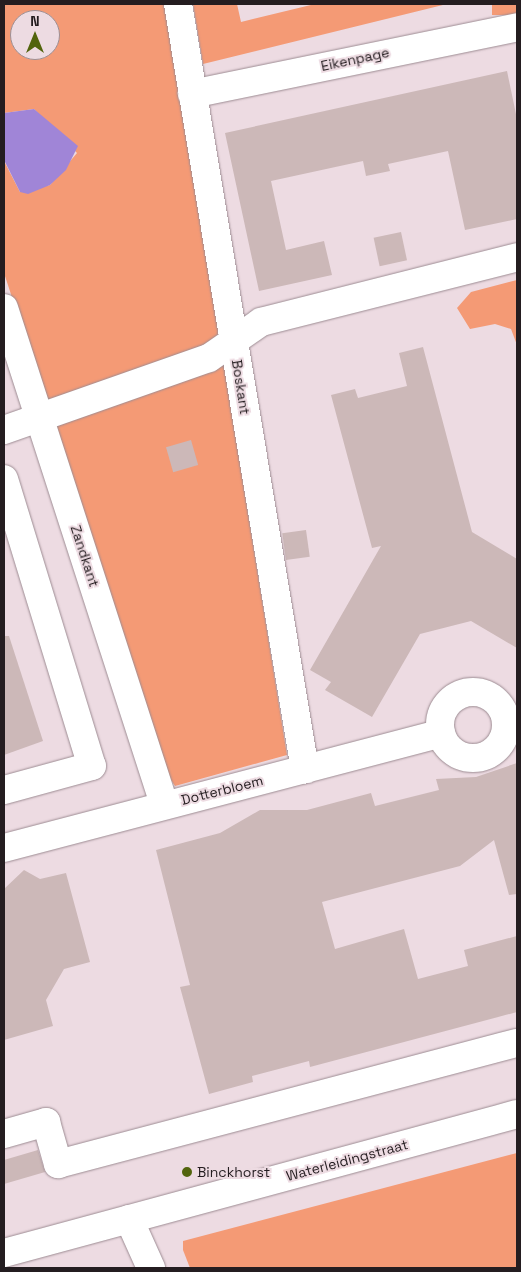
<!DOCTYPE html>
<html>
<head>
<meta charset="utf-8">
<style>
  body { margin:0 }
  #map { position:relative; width:521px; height:1272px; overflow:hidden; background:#eddbe2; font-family:"Space Grotesk",sans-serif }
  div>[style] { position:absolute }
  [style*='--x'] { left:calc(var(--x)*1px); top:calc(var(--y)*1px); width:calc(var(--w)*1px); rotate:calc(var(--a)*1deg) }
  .green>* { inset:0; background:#f49a75; transform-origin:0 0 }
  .water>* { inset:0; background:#a085d7 }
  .building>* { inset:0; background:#ccb8b8; transform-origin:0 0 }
  .roads { filter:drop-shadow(0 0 1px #9d8c93) drop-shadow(0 0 1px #9d8c93) }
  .street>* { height:28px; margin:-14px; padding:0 14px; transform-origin:14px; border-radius:14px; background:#fff }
  .street>.ring { margin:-14px; padding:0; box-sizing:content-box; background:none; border:28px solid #fff; border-radius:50% }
  .dots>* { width:14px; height:14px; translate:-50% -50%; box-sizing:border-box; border:2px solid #eddbe2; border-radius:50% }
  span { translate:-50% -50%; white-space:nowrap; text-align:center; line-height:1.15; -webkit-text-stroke:4px #eddbe2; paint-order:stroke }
  .street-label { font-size:14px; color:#241d20 }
  .poi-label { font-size:14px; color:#241d20 }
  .left { translate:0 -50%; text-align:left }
  .frame { position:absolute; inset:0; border:5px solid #241d20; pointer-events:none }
  .north { position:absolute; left:10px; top:10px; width:50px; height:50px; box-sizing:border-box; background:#eddbe2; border:1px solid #9d8f94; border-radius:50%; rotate:0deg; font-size:14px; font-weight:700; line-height:20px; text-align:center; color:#241d20 }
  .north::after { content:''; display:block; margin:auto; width:18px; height:22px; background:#52640d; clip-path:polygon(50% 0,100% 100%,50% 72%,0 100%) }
</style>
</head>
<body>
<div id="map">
  <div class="green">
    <i style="clip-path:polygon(evenodd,4px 4px,166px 4px,287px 755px,175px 786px,169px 777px,4px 273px,4px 161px,20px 192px,50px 185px,77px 153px,34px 109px,4px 113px,4px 4px,20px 20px,50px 20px,50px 50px,20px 50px,20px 20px)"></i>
    <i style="clip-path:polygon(193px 4px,237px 4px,241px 22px,315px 4px,447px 4px,203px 64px)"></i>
    <i style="left:492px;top:4px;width:25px;height:11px"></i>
    <i style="clip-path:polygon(517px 280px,517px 345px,511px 329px,495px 324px,470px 329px,457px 308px,471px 292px)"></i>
    <i style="clip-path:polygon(517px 1153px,517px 1268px,190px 1268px,183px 1250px,183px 1241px)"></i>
  </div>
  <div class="water">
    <i style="clip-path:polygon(34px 109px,78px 146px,66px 170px,50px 185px,28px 194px,20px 192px,4px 160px,4px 113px)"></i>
  </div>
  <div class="building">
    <i style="clip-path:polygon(507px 71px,517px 119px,517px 219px,465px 230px,448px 151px,388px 164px,390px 171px,366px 176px,363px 161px,271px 181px,286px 250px,324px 241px,332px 275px,259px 291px,225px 133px)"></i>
    <i style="left:401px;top:232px;width:29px;height:28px;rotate:78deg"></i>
    <i style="clip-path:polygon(423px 347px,472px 532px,517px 559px,517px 648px,471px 621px,420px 634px,372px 717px,325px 690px,331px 682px,310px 670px,381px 546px,372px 548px,331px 395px,355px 389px,358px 398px,407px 386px,399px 353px)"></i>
    <i style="left:191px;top:440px;width:26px;height:26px;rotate:74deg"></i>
    <i style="left:306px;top:530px;width:27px;height:24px;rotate:82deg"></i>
    <i style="clip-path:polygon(4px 636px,9px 636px,43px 741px,4px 755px)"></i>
    <i style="clip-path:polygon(517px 763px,517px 894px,509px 895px,494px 840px,460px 866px,322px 902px,335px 949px,404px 929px,418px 979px,468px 966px,464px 950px,517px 936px,517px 1012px,310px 1067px,309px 1061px,252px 1076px,253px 1082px,209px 1094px,180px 987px,190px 985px,156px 850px,220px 833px,260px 810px,307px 810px,371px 793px,375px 806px,439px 790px,436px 779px,476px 777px)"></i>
    <i style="clip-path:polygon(24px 870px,40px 879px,66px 873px,90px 962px,64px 969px,46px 1000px,53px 1026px,4px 1040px,4px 889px)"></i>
    <i style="clip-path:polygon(38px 1150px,45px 1172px,4px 1184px,4px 1160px)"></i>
  </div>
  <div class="roads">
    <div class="street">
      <i style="--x:178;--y:4;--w:776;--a:80.59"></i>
      <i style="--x:192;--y:94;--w:332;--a:-11.6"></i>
      <i style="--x:4;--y:308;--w:521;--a:72.12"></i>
      <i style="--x:4;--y:430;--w:217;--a:-19.4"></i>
      <i style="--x:209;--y:358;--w:63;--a:-34.7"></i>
      <i style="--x:261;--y:322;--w:264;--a:-14.2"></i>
      <i style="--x:4;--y:479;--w:300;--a:73"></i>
      <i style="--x:92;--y:766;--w:91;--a:164.7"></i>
      <i class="ring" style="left:440px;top:692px;width:38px;height:38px"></i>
      <i style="--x:4;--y:848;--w:452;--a:-14.7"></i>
      <i style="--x:4;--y:1134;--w:44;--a:-15.9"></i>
      <i style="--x:46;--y:1122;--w:44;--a:74.1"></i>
      <i style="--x:58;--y:1164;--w:475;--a:-14.8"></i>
      <i style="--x:129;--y:1219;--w:54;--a:65.8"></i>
      <i style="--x:4;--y:1253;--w:531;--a:-15.16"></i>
    </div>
  </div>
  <div class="dots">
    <i style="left:187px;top:1172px;background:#52640d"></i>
  </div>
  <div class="street-label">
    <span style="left:355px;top:59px;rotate:-12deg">Eikenpage</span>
    <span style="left:241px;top:387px;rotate:81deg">Boskant</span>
    <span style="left:85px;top:556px;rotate:72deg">Zandkant</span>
    <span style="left:222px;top:790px;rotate:-14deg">Dotterbloem</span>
    <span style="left:347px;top:1160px;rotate:-15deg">Waterleidingstraat</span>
  </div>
  <div class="poi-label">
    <span class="left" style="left:197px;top:1172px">Binckhorst</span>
  </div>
  <div class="frame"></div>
  <div class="north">N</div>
</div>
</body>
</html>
